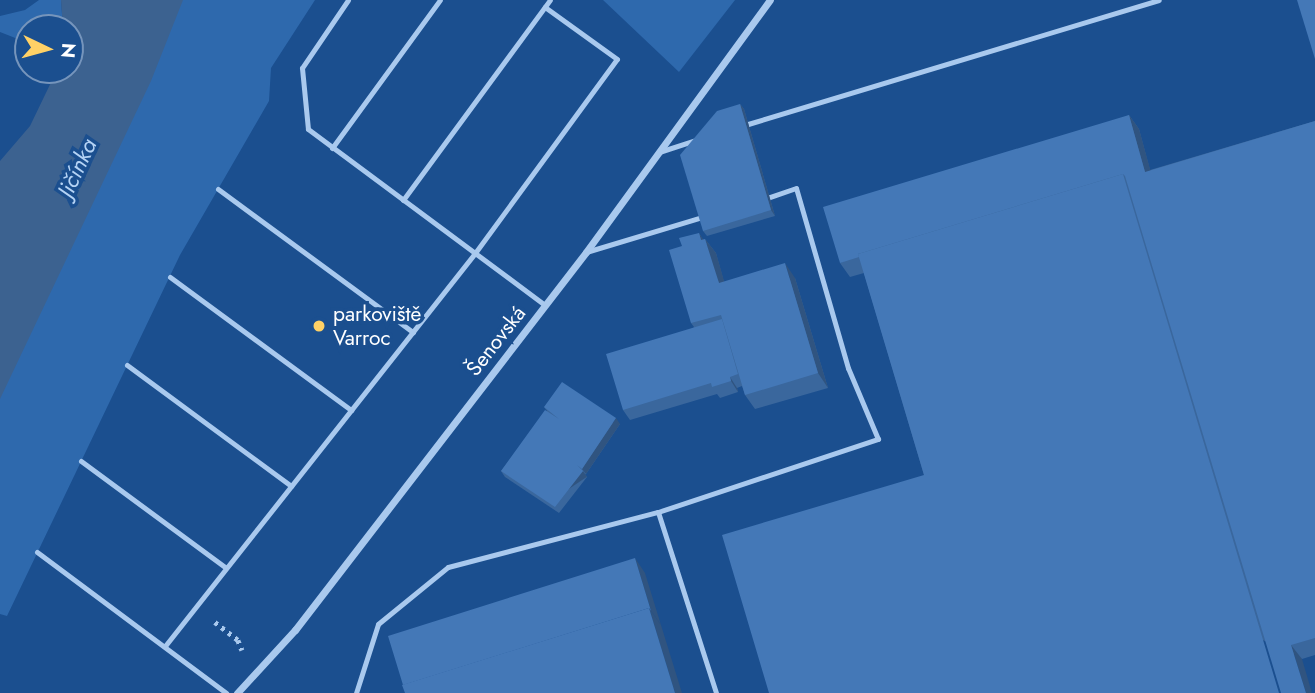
<!DOCTYPE html>
<html>
<head>
<meta charset="utf-8">
<style>
  body { margin:0 }
  #map { position:relative; width:1315px; height:693px; overflow:hidden; background:#1b4f8f; font-family:Jost,sans-serif }
  div>[style] { position:absolute }
  [style*='--x'] { left:calc(var(--x)*1px); top:calc(var(--y)*1px); width:calc(var(--w)*1px); rotate:calc(var(--a)*1deg) }
  .green>* { inset:0; background:#2e69ad }
  .water>* { inset:0; background:#3c6290 }
  .path>* { height:4.5px; margin-top:-2.25px; transform-origin:0; background:repeating-linear-gradient(90deg,#a9c9ee 0 3.5px,transparent 0 8.5px) }
  .lane>* { height:5px; margin:-2.5px; padding:0 2.5px; transform-origin:2.5px; border-radius:2.5px; background:#a9c9ee }
  .street>* { height:7px; margin:-3.5px; padding:0 3.5px; transform-origin:3.5px; border-radius:3.5px; background:#a9c9ee }
  .wall>* { inset:0; background:#3a679d }
  .shaded-wall>* { inset:0; background:#305480; transform-origin:0 0 }
  .building>* { inset:0; background:#4478b7 }
  .dots>* { width:19px; height:19px; translate:-50% -50%; box-sizing:border-box; border:4px solid #1b4f8f; border-radius:50% }
  span { translate:-50% -50%; white-space:nowrap; text-align:center; line-height:1.15; -webkit-text-stroke:7px #1b4f8f; paint-order:stroke }
  .poi-label { font-size:21px; color:#fff }
  .left { translate:0 -50%; text-align:left }
  .street-label { font-size:21px; color:#fff }
  .water-label { font-size:23px; color:#b5d3f5; font-style:italic }
  .north { position:absolute; left:14px; top:14px; width:70px; height:70px; box-sizing:border-box; background:#1b4f8f; border:2px solid #7695bc; border-radius:50%; rotate:95deg; font-size:19px; font-weight:700; line-height:28px; text-align:center; color:#fff }
  .north::after { content:''; display:block; margin:auto; width:24px; height:32px; background:#ffd166; clip-path:polygon(50% 0,100% 100%,50% 72%,0 100%) }
</style>
</head>
<body>
<div id="map">
  <div class="green">
    <i style="clip-path:polygon(39px 0,61px 0,63px 28px,28px 28px,28px 43px,0 32px,0 16px,25px 10px)"></i>
    <i style="clip-path:polygon(182px 0,315px 0,271px 68px,269px 101px,180px 255px,7px 616px,0 614px,0 393px)"></i>
    <i style="clip-path:polygon(603px 0,735px 0,679px 72px)"></i>
  </div>
  <div class="water">
    <i style="clip-path:polygon(61px 0,183px 0,151px 81px,0 399px,0 161px,30px 126px,57px 70px,70px 70px,70px 28px,63px 28px)"></i>
  </div>
  <div class="path">
    <i style="--x:215;--y:622;--w:29;--a:38"></i>
    <i style="--x:238;--y:640;--w:11;--a:68"></i>
  </div>
  <div class="lane">
    <i style="--x:348;--y:0;--w:82;--a:124.1"></i>
    <i style="--x:302;--y:68;--w:61;--a:84.4"></i>
    <i style="--x:308;--y:129;--w:295;--a:36.6"></i>
    <i style="--x:748;--y:124;--w:429;--a:-16.8"></i>
    <i style="--x:332;--y:148;--w:183;--a:-53.9"></i>
    <i style="--x:659;--y:152;--w:40;--a:-18"></i>
    <i style="--x:218;--y:189;--w:242;--a:36.3"></i>
    <i style="--x:403;--y:200;--w:248;--a:-53.7"></i>
    <i style="--x:586;--y:252;--w:121;--a:-16.8"></i>
    <i style="--x:170;--y:277;--w:225;--a:36.3"></i>
    <i style="--x:127;--y:365;--w:204;--a:36.4"></i>
    <i style="--x:81;--y:461;--w:180;--a:36.4"></i>
    <i style="--x:658;--y:512;--w:190;--a:72.2"></i>
    <i style="--x:37;--y:552;--w:236;--a:36.7"></i>
    <i style="--x:165;--y:646;--w:501;--a:-51.73"></i>
    <i style="--x:475;--y:253;--w:240;--a:-53.8"></i>
    <i style="--x:617;--y:59;--w:89;--a:-144.2"></i>
    <i style="--x:356;--y:693;--w:72;--a:-72.3"></i>
    <i style="--x:378;--y:624;--w:90;--a:-39.2"></i>
    <i style="--x:448;--y:567;--w:217;--a:-14.7"></i>
    <i style="--x:658;--y:512;--w:232;--a:-18.4"></i>
    <i style="--x:878;--y:439;--w:77;--a:-112.9"></i>
    <i style="--x:848;--y:368;--w:187;--a:-106.1"></i>
    <i style="--x:796;--y:188;--w:28;--a:161"></i>
  </div>
  <div class="street">
    <i style="--x:237;--y:693;--w:86;--a:-47.4"></i>
    <i style="--x:295;--y:630;--w:477;--a:-52.4"></i>
    <i style="--x:586;--y:252;--w:312;--a:-53.9"></i>
  </div>
  <div class="wall">
    <i style="clip-path:polygon(740px 104px,744px 109px,775px 216px,707px 236px,703px 231px)"></i>
    <i style="clip-path:polygon(1129px 115px,1139px 129px,1150px 170px,1315px 121px,1315px 655px,1302px 659px,924px 475px,864px 273px,850px 277px,840px 263px)"></i>
    <i style="clip-path:polygon(699px 233px,703px 240px,705px 239px,716px 253px,724px 282px,795px 278px,828px 388px,755px 409px,745px 395px,742px 386px,737px 388px,738px 392px,720px 398px,717px 394px,630px 420px,623px 410px,694px 327px,691px 323px,682px 246px)"></i>
    <i style="clip-path:polygon(544px 407px,620px 424px,586px 474px,585px 474px,587px 477px,559px 513px,505px 477px,501px 471px,547px 411px)"></i>
  </div>
  <div class="shaded-wall">
    <i style="clip-path:polygon(740px 104px,744px 109px,775px 216px,771px 210px)"></i>
    <i style="clip-path:polygon(1129px 115px,1139px 129px,1155px 187px,1145px 172px)"></i>
    <i style="clip-path:polygon(699px 233px,707px 245px,705px 239px,716px 253px,729px 298px,719px 283px,701px 240px)"></i>
    <i style="clip-path:polygon(785px 263px,795px 278px,828px 388px,818px 373px)"></i>
    <i style="clip-path:polygon(730px 377px,737px 388px,738px 392px,731px 381px)"></i>
    <i style="clip-path:polygon(616px 418px,620px 424px,586px 474px,582px 469px)"></i>
    <i style="left:583px;top:471px;width:7px;height:46px;rotate:56deg"></i>
    <i style="clip-path:polygon(635px 558px,645px 573px,661px 625px,651px 611px)"></i>
    <i style="clip-path:polygon(649px 608px,661px 625px,682px 693px,675px 693px)"></i>
    <i style="clip-path:polygon(1291px 645px,1302px 659px,1312px 693px,1306px 693px)"></i>
  </div>
  <div class="building">
    <i style="clip-path:polygon(1297px 0,1315px 0,1315px 59px)"></i>
    <i style="clip-path:polygon(740px 104px,771px 210px,703px 231px,680px 155px,717px 111px)"></i>
    <i style="clip-path:polygon(1129px 115px,1145px 172px,1315px 121px,1315px 638px,1291px 645px,1306px 693px,1281px 693px,1125px 176px,1123px 174px,858px 254px,859px 257px,840px 263px,823px 207px)"></i>
    <i style="clip-path:polygon(1123px 174px,1279px 693px,769px 693px,722px 535px,924px 475px,858px 254px)"></i>
    <i style="clip-path:polygon(699px 233px,701px 240px,705px 239px,719px 283px,785px 263px,818px 373px,745px 395px,721px 315px,691px 323px,669px 250px,682px 246px,679px 238px)"></i>
    <i style="clip-path:polygon(722px 319px,738px 374px,730px 377px,731px 381px,712px 387px,711px 383px,623px 410px,606px 354px)"></i>
    <i style="clip-path:polygon(562px 382px,616px 418px,582px 469px,577px 465px,583px 471px,555px 507px,501px 471px,545px 410px,559px 419px,544px 407px)"></i>
    <i style="clip-path:polygon(635px 558px,651px 611px,649px 608px,403px 685px,388px 636px)"></i>
    <i style="clip-path:polygon(649px 608px,675px 693px,405px 693px,402px 685px)"></i>
  </div>
  <div class="dots">
    <i style="left:319px;top:326px;background:#ffd166"></i>
  </div>
  <div class="poi-label">
    <span class="left" style="left:333px;top:326px">parkoviště<br>Varroc</span>
  </div>
  <div class="street-label">
    <span style="left:496px;top:341px;rotate:-52deg">Šenovská</span>
  </div>
  <div class="water-label">
    <span style="left:77px;top:168px;rotate:-65deg">Jičínka</span>
  </div>
  <div class="north">N</div>
</div>
</body>
</html>
